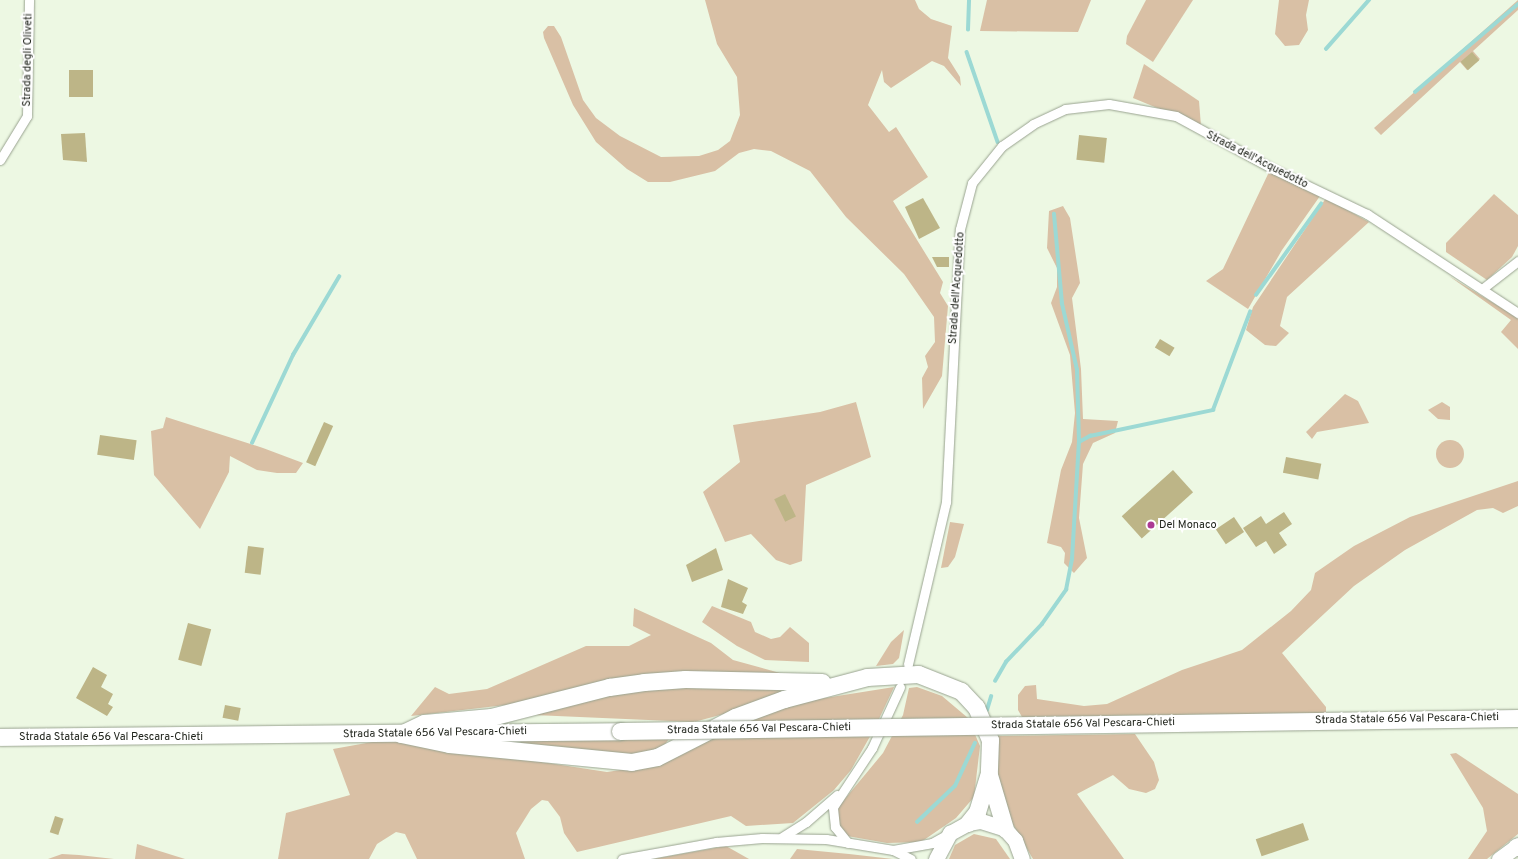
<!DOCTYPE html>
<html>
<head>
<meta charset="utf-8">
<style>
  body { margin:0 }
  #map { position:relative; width:1518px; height:859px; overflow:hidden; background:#edf8e3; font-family:Overpass,sans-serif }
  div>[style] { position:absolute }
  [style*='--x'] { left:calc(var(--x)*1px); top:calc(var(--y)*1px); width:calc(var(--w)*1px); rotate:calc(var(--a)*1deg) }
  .green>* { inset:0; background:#d9c0a5 }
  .round { border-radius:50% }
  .stream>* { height:3.5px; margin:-1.75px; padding:0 1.75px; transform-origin:1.75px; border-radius:1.75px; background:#9cd9d4 }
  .building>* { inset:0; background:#bdb587; transform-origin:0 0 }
  .roads { filter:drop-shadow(0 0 1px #99a390) drop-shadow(0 0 1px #99a390) }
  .street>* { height:9px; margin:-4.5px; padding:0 4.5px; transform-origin:4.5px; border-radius:4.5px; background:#fff }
  .primary>* { height:15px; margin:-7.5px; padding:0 7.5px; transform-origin:7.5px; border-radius:7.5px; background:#fff }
  .highway>* { height:17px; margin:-8.5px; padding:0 8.5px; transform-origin:8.5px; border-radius:8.5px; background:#fff }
  .bridges { filter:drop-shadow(0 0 1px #99a390) drop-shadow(0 0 1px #99a390) }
  .highway-bridge>* { height:17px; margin:-8.5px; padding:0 8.5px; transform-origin:8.5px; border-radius:8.5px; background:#fff }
  .dots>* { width:11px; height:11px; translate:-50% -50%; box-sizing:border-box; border:2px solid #fff; border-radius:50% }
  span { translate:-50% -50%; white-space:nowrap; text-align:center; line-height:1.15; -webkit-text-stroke:4px #fff; paint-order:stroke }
  .street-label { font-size:11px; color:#20241c }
  .poi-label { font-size:11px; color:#20241c }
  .left { translate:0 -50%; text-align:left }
</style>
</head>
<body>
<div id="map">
  <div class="green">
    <i style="clip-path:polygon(705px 0,915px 0,919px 9px,931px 19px,952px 26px,948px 58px,960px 77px,961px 86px,944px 66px,932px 61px,891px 88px,884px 82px,882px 70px,868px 105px,889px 132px,896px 127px,928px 177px,893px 201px,943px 282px,940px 293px,948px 306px,942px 376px,923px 409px,922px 378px,928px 367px,925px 356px,935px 342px,934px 317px,904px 274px,846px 217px,810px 171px,771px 151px,754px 149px,739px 153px,715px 171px,670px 182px,648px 182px,627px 169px,596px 142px,573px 105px,544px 38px,543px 32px,548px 26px,554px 26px,561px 37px,583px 100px,596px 118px,620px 136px,661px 157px,699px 156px,718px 150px,730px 141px,740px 115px,737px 77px,717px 44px)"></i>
    <i style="clip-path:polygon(987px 0,1091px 0,1078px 32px,980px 31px)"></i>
    <i style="clip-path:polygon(1146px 0,1193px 0,1153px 62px,1126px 44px,1127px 36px)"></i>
    <i style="clip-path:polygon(1279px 0,1309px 0,1306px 15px,1308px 30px,1299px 45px,1285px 46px,1275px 34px)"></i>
    <i style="clip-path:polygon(1518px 0,1518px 10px,1473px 51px,1480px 59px,1467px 70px,1460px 62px,1381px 135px,1374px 128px)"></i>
    <i style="clip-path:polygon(1144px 64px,1199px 101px,1201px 126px,1133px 98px)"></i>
    <i style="clip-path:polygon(1269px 172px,1320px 196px,1282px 250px,1248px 309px,1206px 281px,1223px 269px)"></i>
    <i style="clip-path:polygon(1494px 194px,1518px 215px,1518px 246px,1512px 257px,1487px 280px,1446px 252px,1446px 243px)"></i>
    <i style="clip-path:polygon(1326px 198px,1369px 222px,1287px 297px,1280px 326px,1289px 333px,1276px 346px,1265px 345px,1246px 330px,1253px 307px)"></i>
    <i style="clip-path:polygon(1063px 206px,1070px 218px,1080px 283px,1072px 298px,1081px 369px,1083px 419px,1118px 421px,1115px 433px,1093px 443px,1083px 464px,1079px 518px,1087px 558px,1074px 573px,1064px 563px,1065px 553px,1061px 547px,1047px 543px,1061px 470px,1072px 442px,1075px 413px,1070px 355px,1051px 303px,1057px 287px,1057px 268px,1047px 248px,1049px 211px)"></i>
    <i style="clip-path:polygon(1449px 276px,1518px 318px,1518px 349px,1501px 332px,1511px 320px)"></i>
    <i style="clip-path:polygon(1345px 394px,1358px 401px,1369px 423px,1317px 432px,1312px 439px,1306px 432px)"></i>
    <i style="clip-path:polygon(856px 402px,871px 457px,806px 485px,802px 561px,790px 565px,776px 560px,751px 534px,725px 542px,703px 492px,740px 462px,733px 425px,820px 412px)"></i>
    <i style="clip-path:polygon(1442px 402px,1450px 407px,1450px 420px,1438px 419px,1428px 410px)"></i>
    <i style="clip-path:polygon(166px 417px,263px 448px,303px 463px,296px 473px,277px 473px,257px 470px,230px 456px,229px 472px,200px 529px,154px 475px,151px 431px,163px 428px)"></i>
    <i class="round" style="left:1436px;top:440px;width:28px;height:28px"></i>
    <i style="clip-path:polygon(1518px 481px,1518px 506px,1503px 513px,1493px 508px,1477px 510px,1405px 550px,1354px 586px,1282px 653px,1326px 707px,1326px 713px,1022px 717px,1018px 710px,1018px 695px,1025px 686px,1036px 685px,1037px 699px,1084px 706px,1107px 704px,1182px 670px,1242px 650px,1291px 611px,1311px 590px,1315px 573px,1354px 546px,1410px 517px)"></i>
    <i style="clip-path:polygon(950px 522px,964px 524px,955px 557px,948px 567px,941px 568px)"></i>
    <i style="clip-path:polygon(712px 606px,751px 622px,755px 632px,771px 639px,780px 637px,790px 627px,809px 643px,809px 662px,765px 660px,737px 646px,702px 622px)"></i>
    <i style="clip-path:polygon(634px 608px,711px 643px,733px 660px,780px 673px,411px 716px,435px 687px,449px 694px,487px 689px,586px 646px,629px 646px,651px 635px,633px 626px)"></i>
    <i style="clip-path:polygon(904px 630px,899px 658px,893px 664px,876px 666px,891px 642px)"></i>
    <i style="clip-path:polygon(649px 686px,805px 686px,750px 707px,694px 722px,534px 715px,561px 704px)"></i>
    <i style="clip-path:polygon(894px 687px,879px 719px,737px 722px,806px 701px)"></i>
    <i style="clip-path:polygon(917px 687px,942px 696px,968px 718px,980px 746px,974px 797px,956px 818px,921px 842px,887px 843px,847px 836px,840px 829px,836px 817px,839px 806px,883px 753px,903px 715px,909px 688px)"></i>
    <i style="clip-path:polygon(872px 733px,851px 770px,834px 790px,793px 823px,746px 826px,731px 816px,577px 852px,564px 833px,560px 817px,548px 801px,542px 800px,531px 809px,516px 833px,525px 859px,417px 859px,405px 834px,396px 832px,377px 844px,369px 859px,278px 859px,286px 813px,350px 795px,333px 749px,372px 742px,411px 742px,607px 772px,661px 764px,703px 736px)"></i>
    <i style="clip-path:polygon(1135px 734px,1154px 762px,1159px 780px,1155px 789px,1146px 793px,1129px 789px,1113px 775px,1077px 794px,1124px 859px,1033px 859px,1004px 809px,997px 770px,998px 736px)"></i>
    <i style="clip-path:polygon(671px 736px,664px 746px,643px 755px,522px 745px,520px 741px,522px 738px)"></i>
    <i style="clip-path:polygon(1456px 753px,1518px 794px,1518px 834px,1487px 859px,1468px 859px,1487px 831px,1483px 808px,1450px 754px)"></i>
    <i style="clip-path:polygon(974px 834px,996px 839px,1010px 859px,949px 859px,955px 845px)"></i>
    <i style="clip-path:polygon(137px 844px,185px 859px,135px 859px)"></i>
    <i style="clip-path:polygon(726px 846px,749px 859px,653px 859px)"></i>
    <i style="clip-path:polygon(797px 849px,849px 854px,893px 859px,790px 859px)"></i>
    <i style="clip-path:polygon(62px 854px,79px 855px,114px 859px,48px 859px)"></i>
  </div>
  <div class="stream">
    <i style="--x:968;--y:30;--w:30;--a:-88"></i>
    <i style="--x:1326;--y:49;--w:65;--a:-48.7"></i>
    <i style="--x:967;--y:52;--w:95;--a:71"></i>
    <i style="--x:1415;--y:92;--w:135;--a:-40.5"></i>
    <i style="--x:1256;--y:295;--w:112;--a:-54.5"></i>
    <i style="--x:1079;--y:442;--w:13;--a:-29"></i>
    <i style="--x:1090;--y:436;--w:126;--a:-11.9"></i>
    <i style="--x:1213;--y:410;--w:105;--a:-69.3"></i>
    <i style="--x:252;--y:443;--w:97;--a:-65"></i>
    <i style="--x:293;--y:355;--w:91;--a:-59.5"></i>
    <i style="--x:995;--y:681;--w:22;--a:-60"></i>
    <i style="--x:1006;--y:662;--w:52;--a:-46.5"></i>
    <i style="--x:1042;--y:624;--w:42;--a:-54.8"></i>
    <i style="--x:1066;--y:590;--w:32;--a:-79"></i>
    <i style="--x:1072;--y:559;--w:117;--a:-86.6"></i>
    <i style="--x:1079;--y:442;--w:72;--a:-91.6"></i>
    <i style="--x:1077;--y:370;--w:68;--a:-102.8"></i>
    <i style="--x:1062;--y:304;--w:90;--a:-95.1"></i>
    <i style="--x:987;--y:710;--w:14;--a:-73"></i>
    <i style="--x:917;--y:822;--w:52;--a:-43.5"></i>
    <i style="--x:955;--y:786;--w:47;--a:-65.1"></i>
  </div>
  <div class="building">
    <i style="left:1472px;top:52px;width:11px;height:15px;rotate:49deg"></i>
    <i style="left:69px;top:70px;width:24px;height:27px"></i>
    <i style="clip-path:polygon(85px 133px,87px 162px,63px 160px,61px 134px)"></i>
    <i style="left:1079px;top:135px;width:28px;height:25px;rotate:6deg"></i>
    <i style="clip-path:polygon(923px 198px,940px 228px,919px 239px,905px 207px)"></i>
    <i style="clip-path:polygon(932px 257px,949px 257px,949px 267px,937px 267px)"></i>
    <i style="left:1160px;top:339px;width:17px;height:10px;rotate:31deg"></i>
    <i style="left:324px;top:422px;width:10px;height:44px;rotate:24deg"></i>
    <i style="left:100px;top:435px;width:37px;height:20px;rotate:8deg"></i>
    <i style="left:1286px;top:457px;width:36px;height:16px;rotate:11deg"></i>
    <i style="left:1173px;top:470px;width:30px;height:69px;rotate:48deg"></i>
    <i style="left:785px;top:494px;width:25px;height:12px;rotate:64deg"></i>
    <i style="clip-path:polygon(1284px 512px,1292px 524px,1279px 533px,1287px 545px,1274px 554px,1266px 541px,1256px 547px,1243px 528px,1261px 516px,1266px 524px)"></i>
    <i style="left:1234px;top:517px;width:18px;height:22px;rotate:56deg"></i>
    <i style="left:248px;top:546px;width:16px;height:27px;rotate:7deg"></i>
    <i style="clip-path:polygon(716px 548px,723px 570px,692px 582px,686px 565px)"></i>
    <i style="clip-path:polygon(728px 579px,748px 588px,742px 602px,747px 605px,743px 614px,721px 607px)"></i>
    <i style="left:188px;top:623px;width:24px;height:38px;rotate:15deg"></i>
    <i style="clip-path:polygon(93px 667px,107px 675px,101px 687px,113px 694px,108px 704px,113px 707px,107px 716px,76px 698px)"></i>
    <i style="left:225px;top:705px;width:16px;height:13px;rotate:11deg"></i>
    <i style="left:55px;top:816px;width:9px;height:17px;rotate:18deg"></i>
    <i style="left:1303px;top:823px;width:18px;height:50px;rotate:71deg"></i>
  </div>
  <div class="roads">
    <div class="street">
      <i style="--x:0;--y:160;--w:52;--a:-58.5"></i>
      <i style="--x:27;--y:116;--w:116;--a:-89"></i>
      <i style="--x:1482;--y:289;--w:46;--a:-37.9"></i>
      <i style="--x:908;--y:664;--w:166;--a:-76.8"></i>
      <i style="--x:946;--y:502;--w:273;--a:-87.1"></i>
      <i style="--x:960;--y:229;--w:48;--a:-75.4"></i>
      <i style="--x:972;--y:183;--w:48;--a:-51"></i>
      <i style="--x:1002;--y:146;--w:38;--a:-35"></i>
      <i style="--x:1033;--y:124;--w:35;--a:-25"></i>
      <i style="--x:1065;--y:109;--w:44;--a:-6.5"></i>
      <i style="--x:1109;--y:104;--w:68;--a:10.2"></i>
      <i style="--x:1176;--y:116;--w:113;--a:28.6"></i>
      <i style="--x:1275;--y:170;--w:102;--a:25.6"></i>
      <i style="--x:1367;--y:214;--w:181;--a:33.3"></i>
      <i style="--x:782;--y:837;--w:28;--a:-32"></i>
      <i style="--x:806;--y:822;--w:41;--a:-41.1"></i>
      <i style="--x:848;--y:843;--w:21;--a:-129"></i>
      <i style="--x:835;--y:827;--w:20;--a:-96"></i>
      <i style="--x:833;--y:807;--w:71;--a:-56.5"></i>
      <i style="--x:872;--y:748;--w:67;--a:-65.3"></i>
      <i style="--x:893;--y:850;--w:20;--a:27"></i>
      <i style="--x:622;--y:859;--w:96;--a:-10.3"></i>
      <i style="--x:716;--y:842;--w:46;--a:-5"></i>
      <i style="--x:762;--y:838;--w:64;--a:0.9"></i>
      <i style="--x:826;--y:839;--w:68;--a:9.3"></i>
      <i style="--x:893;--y:850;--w:40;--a:-10"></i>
      <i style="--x:932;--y:843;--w:18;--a:-29"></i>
    </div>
    <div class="primary">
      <i style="--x:936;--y:859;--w:30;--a:-62"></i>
      <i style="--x:950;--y:833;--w:21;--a:-29"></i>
      <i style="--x:968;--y:823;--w:13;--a:-9"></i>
      <i style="--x:981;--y:821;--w:25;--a:18"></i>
      <i style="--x:1005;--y:829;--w:15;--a:48"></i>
      <i style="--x:1015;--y:840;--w:20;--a:70"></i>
      <i style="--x:1499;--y:859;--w:24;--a:-36"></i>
    </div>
    <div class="highway">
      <i style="--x:442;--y:733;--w:178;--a:-0.6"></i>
      <i style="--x:401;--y:734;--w:49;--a:11.8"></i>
      <i style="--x:449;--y:744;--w:183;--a:5.6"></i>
      <i style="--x:631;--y:762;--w:26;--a:-11"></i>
      <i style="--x:657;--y:757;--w:88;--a:-27.1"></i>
      <i style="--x:735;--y:717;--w:52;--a:-20.2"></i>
      <i style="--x:784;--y:699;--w:86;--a:-14.8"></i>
      <i style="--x:867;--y:677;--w:51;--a:-3.4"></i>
      <i style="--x:918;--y:674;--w:46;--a:21.6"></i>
      <i style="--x:961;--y:691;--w:22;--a:47"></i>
      <i style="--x:976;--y:707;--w:36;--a:67"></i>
      <i style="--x:990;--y:740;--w:35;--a:92"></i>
      <i style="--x:989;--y:775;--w:56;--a:73.5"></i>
      <i style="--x:401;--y:734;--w:25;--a:-26"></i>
      <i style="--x:424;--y:723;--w:67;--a:-5.1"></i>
      <i style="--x:491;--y:717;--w:122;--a:-14.3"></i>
      <i style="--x:609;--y:687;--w:35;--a:-8"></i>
      <i style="--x:644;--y:682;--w:41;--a:-4.2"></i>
      <i style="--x:685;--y:679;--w:137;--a:1.3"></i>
      <i style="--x:0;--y:737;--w:412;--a:-0.6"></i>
      <i style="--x:968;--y:823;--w:14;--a:-51"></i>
      <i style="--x:977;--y:812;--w:37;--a:-73"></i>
      <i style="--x:1516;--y:847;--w:2;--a:0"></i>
    </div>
  </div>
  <div class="bridges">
    <div class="highway-bridge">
      <i style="--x:620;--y:731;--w:898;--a:-0.83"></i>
    </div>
  </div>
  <div class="dots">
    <i style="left:1151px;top:525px;background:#ac3994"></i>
  </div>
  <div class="street-label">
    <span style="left:28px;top:60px;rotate:-89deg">Strada degli Oliveti</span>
    <span style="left:1257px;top:160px;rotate:27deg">Strada dell'Acquedotto</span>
    <span style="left:957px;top:288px;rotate:-86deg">Strada dell'Acquedotto</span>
    <span style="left:1407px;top:719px;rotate:-1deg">Strada Statale 656 Val Pescara-Chieti</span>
    <span style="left:1083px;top:724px;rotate:-1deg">Strada Statale 656 Val Pescara-Chieti</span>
    <span style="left:759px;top:729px;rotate:-1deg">Strada Statale 656 Val Pescara-Chieti</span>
    <span style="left:435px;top:733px;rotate:-1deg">Strada Statale 656 Val Pescara-Chieti</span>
    <span style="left:111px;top:737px">Strada Statale 656 Val Pescara-Chieti</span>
  </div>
  <div class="poi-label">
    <span class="left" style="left:1159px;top:525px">Del Monaco</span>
  </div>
</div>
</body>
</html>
